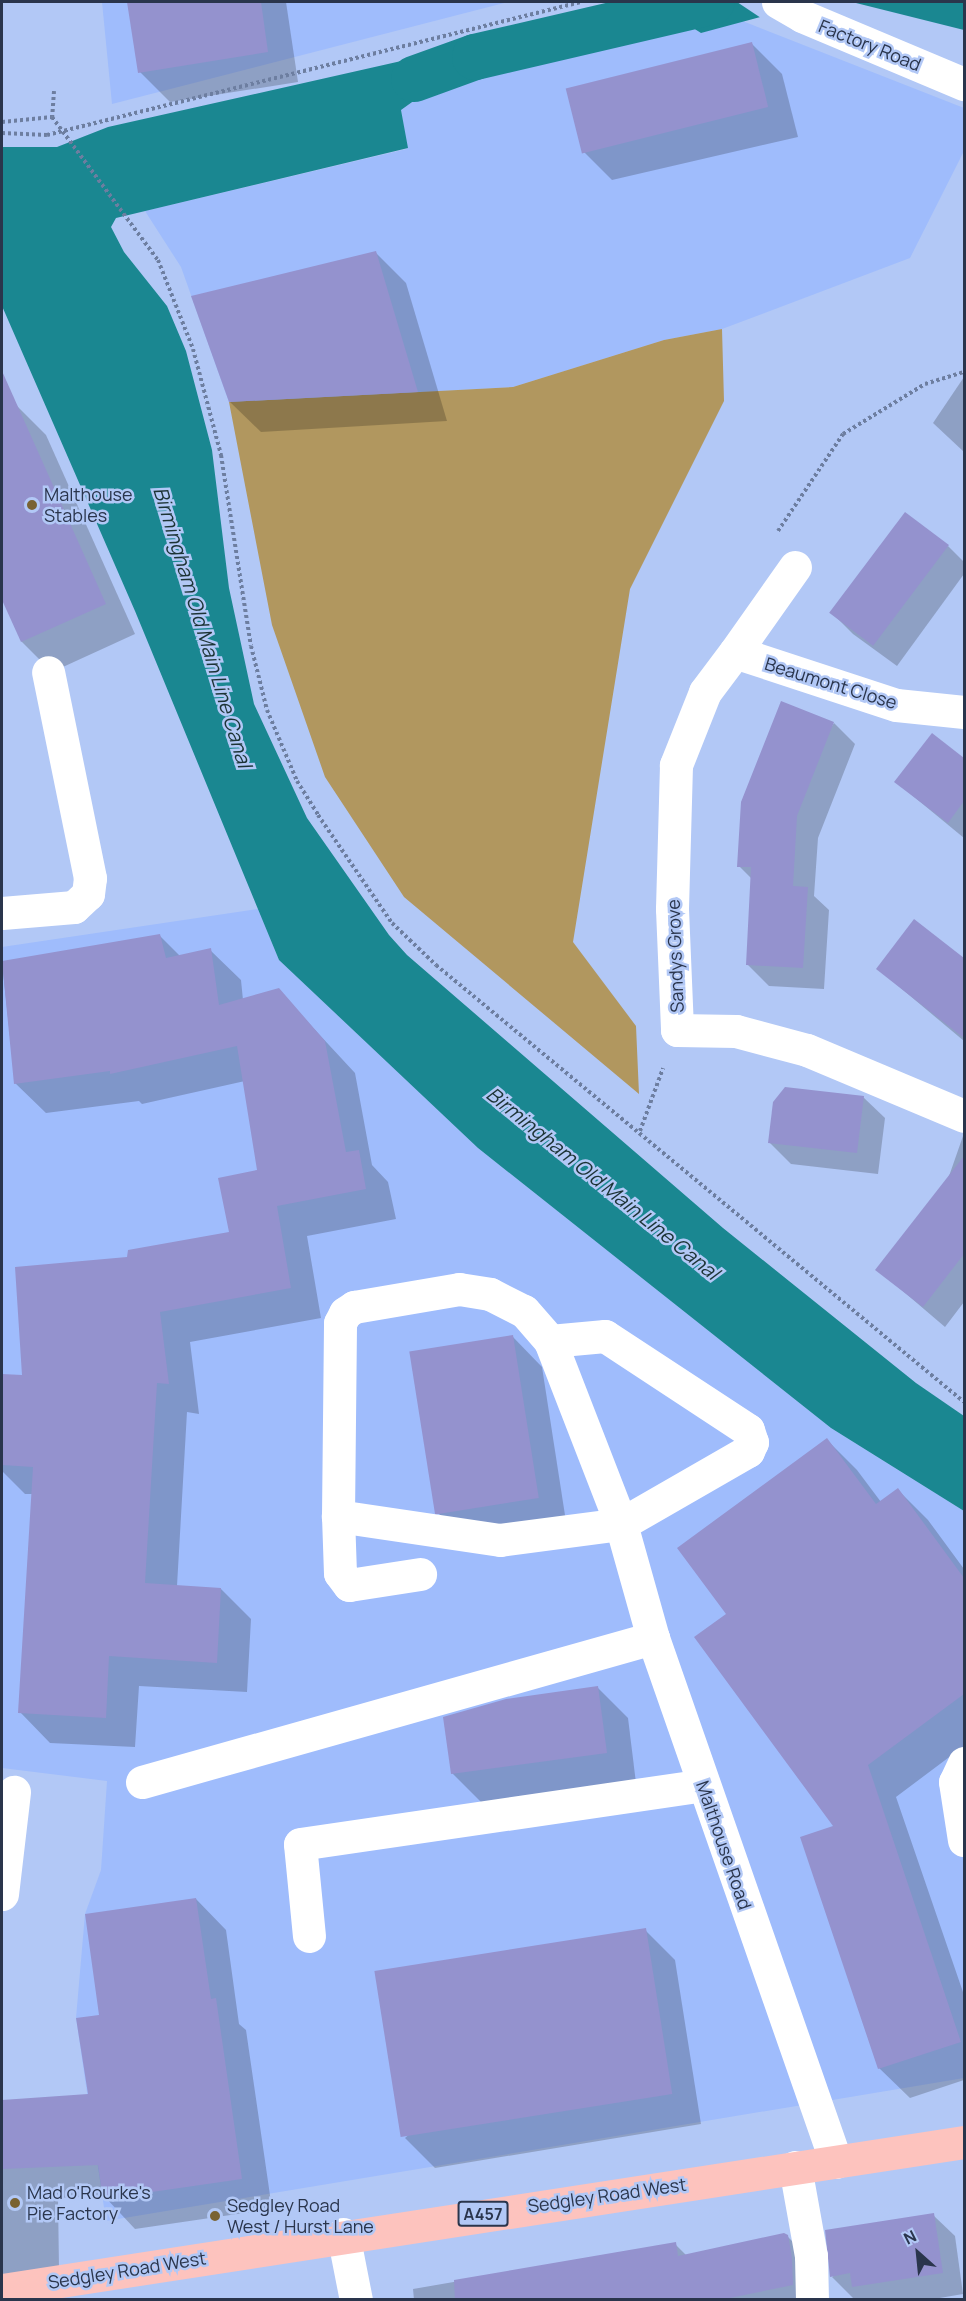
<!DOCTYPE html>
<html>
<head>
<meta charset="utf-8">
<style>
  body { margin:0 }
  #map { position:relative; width:966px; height:2301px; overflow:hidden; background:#b2c8f6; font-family:Manrope,sans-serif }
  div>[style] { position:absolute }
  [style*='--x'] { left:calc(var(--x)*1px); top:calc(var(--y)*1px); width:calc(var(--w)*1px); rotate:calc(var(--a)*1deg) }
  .built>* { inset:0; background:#9fbcfc }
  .green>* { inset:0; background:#b1975f }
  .water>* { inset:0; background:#1a8791 }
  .pier>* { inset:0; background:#b2c8f6 }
  .shadow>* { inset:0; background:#0003 }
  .canal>* { height:46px; margin:-23px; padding:0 23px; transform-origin:23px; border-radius:23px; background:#1a8791 }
  .building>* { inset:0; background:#9492ce; transform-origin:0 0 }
  .path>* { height:4px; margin-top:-2px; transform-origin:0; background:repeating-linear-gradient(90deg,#6d7ea0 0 3px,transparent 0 6px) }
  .minor>* { height:33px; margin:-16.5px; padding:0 16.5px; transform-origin:16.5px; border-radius:16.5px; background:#fff }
  .major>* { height:33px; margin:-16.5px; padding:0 16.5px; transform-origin:16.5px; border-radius:16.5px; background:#fdc3be }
  .dots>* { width:16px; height:16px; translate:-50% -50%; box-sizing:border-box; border:3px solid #b2c8f6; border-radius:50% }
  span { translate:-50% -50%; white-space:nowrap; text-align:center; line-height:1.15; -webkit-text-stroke:5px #b2c8f6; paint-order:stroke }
  .shield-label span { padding:2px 4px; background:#b2c8f6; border:2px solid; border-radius:4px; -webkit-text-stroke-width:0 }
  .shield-label { font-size:16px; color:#2a354c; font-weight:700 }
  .street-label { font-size:18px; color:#2a354c }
  .poi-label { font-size:18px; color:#2a354c }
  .left { translate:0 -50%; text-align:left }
  .water-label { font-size:20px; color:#1c3335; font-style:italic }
  .frame { position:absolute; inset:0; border:3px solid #2a354c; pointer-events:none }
  .north { position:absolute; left:888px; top:2223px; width:60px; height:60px; -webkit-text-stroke:4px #b2c8f6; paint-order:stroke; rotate:333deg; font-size:16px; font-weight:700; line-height:24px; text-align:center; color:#2a354c }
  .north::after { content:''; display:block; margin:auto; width:21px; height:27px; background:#2a354c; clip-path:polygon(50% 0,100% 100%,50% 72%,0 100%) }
</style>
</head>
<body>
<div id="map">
  <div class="built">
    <i style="clip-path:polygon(102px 2px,508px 2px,112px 104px)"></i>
    <i style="clip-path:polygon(679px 19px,701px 33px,740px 20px,964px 108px,964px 151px,910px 258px,722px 329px,664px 340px,513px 387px,229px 402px,181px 267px,145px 211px,407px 149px,401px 110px,447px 77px)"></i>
    <i style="clip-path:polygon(258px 909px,279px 960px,478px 1148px,831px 1428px,964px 1511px,964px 2078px,106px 2221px,76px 2018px,85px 1914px,101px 1870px,107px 1781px,2px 1768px,2px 947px)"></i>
  </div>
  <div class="green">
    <i style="clip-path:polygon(722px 329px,724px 401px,630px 589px,573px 942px,636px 1026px,639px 1094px,404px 897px,325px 777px,272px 625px,229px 402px,513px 387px,664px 340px)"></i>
  </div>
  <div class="water">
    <i style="clip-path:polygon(681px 2px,816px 2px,701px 33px,679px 19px,639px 18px)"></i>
    <i style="clip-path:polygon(852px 2px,964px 2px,964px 30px)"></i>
    <i style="clip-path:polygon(450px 50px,475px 57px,401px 110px,408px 148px,116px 218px,111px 227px,124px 252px,167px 306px,186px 351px,212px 450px,229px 588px,254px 704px,307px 818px,389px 935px,407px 955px,723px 1228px,916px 1383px,964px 1416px,964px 1511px,831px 1428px,478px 1148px,279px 960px,135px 611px,2px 306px,2px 147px,57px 147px,108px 127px)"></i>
  </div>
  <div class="pier">
    <i style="clip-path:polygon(737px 2px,819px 2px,761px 18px)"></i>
  </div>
  <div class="shadow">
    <i style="clip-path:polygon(129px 2px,286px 2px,298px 82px,170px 102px,140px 72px)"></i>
    <i style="clip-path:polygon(751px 43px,782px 74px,798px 137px,612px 180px,581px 149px)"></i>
    <i style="clip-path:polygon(375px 252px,406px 283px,447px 421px,261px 432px,230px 402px)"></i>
    <i style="clip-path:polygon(964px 377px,964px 452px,933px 423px)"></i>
    <i style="clip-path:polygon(16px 405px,46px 435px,135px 634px,52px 672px,22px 642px,2px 596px,2px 411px)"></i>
    <i style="clip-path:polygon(948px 546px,964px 562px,964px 574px,897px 666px,853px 634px,832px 613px)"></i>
    <i style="clip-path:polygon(834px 723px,855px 744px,818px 838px,814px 896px,829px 910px,824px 989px,769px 986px,747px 964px,752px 879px,739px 866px)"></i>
    <i style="clip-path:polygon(932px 735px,964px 760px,964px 838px,896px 782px)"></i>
    <i style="clip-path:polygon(914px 921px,964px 960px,964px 1041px,878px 969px)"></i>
    <i style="clip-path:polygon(160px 936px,180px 956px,210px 950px,241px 980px,243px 1000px,278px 990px,355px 1073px,372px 1165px,388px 1182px,396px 1219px,307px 1236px,321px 1318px,190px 1342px,199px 1414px,187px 1412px,177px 1586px,221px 1589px,251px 1619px,247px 1692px,139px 1686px,135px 1747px,50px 1743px,20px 1712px,33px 1494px,25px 1494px,2px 1471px,2px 1375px,24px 1377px,128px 1258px,230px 1233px,259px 1171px,245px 1081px,142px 1104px,139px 1101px,46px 1113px,15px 1083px,2px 962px)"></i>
    <i style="clip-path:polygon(863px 1097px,885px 1118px,878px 1174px,791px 1164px,770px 1143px)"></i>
    <i style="clip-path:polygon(963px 1136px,964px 1302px,945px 1327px,877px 1269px,948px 1179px)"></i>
    <i style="clip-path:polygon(512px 1336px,542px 1367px,567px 1528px,466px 1541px,436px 1511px)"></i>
    <i style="clip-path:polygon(827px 1440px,857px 1470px,881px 1502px,898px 1490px,928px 1520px,964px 1569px,964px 1746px,896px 1797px,964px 1995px,964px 2080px,910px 2098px,879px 2068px,835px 1826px,728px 1614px)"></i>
    <i style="clip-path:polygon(598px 1688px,628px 1718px,636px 1783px,483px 1804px,452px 1773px)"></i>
    <i style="clip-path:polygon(196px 1899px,226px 1930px,239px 2024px,246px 2030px,272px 2209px,135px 2229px,104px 2196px,58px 2198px,59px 2268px,2px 2275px,2px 2102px,89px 2095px)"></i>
    <i style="clip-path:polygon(645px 1930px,675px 1960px,701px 2124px,435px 2168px,405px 2138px)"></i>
    <i style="clip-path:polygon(933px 2215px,955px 2236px,963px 2294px,928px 2300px,853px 2298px,832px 2277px)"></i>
    <i style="clip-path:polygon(788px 2237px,817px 2266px,821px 2300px,414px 2300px,413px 2289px,675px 2244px,687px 2256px)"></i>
  </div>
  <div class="canal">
    <i style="--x:414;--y:79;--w:65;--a:-19.8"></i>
    <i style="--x:475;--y:57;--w:243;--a:-13.1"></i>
  </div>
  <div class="building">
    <i style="clip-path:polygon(127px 2px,261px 2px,268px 52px,138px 73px)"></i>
    <i style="left:752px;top:42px;width:67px;height:192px;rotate:76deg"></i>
    <i style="clip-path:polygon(376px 251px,418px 392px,229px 402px,191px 296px)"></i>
    <i style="clip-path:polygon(2px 371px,106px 604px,21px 642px,2px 600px)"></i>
    <i style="left:905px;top:512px;width:55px;height:126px;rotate:37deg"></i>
    <i style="clip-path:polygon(781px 701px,834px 722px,797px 816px,793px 886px,808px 887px,803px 968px,746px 965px,751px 867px,737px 867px,741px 802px)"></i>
    <i style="clip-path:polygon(932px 733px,964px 758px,964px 801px,948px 823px,894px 782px)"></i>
    <i style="clip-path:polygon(914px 919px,964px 958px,964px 1038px,876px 969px)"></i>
    <i style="clip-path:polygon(160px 934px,166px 958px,211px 948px,219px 1005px,279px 988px,325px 1041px,346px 1152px,359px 1150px,366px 1189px,277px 1206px,291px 1288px,160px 1312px,169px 1384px,157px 1383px,145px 1583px,221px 1588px,217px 1663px,109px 1656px,106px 1718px,18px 1713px,33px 1467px,2px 1465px,2px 1374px,22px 1375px,15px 1267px,127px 1257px,128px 1250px,229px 1232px,218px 1178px,257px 1170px,237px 1046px,110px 1074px,110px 1071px,14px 1084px,2px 961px)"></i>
    <i style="clip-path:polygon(785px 1087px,864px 1096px,857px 1153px,768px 1143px,773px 1102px)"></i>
    <i style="clip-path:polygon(964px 1156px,964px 1254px,923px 1307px,875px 1270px)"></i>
    <i style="left:513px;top:1335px;width:165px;height:105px;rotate:81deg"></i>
    <i style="clip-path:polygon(827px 1438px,876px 1504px,898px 1488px,964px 1578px,964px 1694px,868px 1765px,961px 2042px,878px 2069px,800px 1837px,833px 1826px,694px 1637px,726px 1614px,677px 1548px)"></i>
    <i style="clip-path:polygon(598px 1686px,607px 1753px,451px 1774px,443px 1717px,506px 1699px)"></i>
    <i style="clip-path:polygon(196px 1898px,211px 1999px,216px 1998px,242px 2179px,103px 2199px,98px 2165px,2px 2169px,2px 2100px,88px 2094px,76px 2018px,99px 2015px,85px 1914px)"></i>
    <i style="left:646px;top:1928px;width:168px;height:275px;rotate:81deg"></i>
    <i style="clip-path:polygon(934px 2213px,943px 2273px,852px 2287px,850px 2273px,830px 2277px,825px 2230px)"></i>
    <i style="clip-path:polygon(784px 2233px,788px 2235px,792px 2258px,793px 2285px,720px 2300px,455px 2300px,454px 2280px,676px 2242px,678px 2256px)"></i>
  </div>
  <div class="path">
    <i style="--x:54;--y:91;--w:26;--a:94"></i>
    <i style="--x:52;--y:117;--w:178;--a:53.5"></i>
    <i style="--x:158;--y:260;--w:96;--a:68.5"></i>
    <i style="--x:193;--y:349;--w:110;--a:75.2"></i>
    <i style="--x:221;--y:455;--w:193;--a:81.1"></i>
    <i style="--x:251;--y:646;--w:66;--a:76"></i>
    <i style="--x:267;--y:710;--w:77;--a:67.1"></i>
    <i style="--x:297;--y:781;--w:40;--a:58"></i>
    <i style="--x:318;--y:815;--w:131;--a:55.6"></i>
    <i style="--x:392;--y:923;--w:61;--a:43.7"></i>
    <i style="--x:436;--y:965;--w:685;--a:39.61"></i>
    <i style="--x:2;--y:122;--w:50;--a:-5.7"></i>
    <i style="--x:2;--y:133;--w:45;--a:2.5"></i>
    <i style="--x:47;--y:135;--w:550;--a:-13.99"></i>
    <i style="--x:778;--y:531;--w:117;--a:-56.2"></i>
    <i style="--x:843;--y:434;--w:96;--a:-31.4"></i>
    <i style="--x:925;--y:384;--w:41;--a:-17.1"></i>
    <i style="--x:640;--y:1131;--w:67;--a:-69.9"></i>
  </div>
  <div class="minor">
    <i style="--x:778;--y:2;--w:28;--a:30"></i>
    <i style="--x:802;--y:16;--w:176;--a:22.8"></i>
    <i style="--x:735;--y:652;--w:104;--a:-54.8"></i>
    <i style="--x:964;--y:712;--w:68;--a:-174.1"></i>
    <i style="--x:896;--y:705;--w:169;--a:-161.8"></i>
    <i style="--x:735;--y:652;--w:50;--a:126.9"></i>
    <i style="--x:705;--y:692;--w:79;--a:111.7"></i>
    <i style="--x:676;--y:765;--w:144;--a:91.6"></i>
    <i style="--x:672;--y:909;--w:121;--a:87.6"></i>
    <i style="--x:677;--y:1030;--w:59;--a:1"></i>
    <i style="--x:736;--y:1031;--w:73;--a:15"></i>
    <i style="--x:807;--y:1050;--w:170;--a:22.8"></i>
    <i style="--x:2;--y:913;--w:72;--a:-4.8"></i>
    <i style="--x:74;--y:907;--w:19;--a:-43"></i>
    <i style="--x:88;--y:894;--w:16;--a:-83"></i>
    <i style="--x:90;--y:878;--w:210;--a:-101.5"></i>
    <i style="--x:550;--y:1341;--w:55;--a:-5.2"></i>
    <i style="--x:605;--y:1336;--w:171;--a:33.3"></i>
    <i style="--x:748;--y:1430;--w:13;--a:72"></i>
    <i style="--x:752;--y:1442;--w:10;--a:114"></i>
    <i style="--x:748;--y:1451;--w:146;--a:150.1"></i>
    <i style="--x:621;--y:1524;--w:122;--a:172.5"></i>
    <i style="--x:500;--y:1540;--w:164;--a:-171.6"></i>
    <i style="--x:338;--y:1516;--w:193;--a:-89.4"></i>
    <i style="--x:340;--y:1323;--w:11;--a:-63"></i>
    <i style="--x:345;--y:1313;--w:11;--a:-34"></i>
    <i style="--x:354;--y:1307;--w:107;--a:-9.7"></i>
    <i style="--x:459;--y:1289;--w:31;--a:9"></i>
    <i style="--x:490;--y:1294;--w:38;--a:27"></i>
    <i style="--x:524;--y:1311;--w:40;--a:49"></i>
    <i style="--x:550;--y:1341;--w:196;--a:68.8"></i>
    <i style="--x:621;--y:1524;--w:118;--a:74.3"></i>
    <i style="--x:653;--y:1638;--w:555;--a:70.75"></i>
    <i style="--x:338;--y:1516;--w:57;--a:88"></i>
    <i style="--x:340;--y:1573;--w:15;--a:53"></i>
    <i style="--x:349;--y:1585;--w:72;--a:-8.8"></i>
    <i style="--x:964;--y:1763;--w:21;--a:115"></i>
    <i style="--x:955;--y:1782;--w:59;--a:81.2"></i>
    <i style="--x:142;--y:1782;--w:531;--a:-15.74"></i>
    <i style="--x:2;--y:1894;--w:103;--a:-83.3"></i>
    <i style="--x:309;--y:1936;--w:92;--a:-95.6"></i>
    <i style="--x:300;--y:1844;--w:407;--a:-8.3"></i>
    <i style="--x:795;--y:2167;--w:90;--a:79.8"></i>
    <i style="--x:811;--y:2256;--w:44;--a:88.7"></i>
    <i style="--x:343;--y:2234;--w:67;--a:78.9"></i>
  </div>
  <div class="major">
    <i style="--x:2;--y:2290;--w:973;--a:-8.75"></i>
  </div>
  <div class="dots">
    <i style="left:32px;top:505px;background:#796333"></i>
    <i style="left:15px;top:2203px;background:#796333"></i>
    <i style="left:215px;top:2216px;background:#796333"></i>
  </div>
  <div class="shield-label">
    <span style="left:483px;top:2214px">A457</span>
  </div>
  <div class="street-label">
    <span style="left:870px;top:45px;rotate:22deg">Factory Road</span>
    <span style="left:831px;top:683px;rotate:17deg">Beaumont Close</span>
    <span style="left:675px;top:956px;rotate:-92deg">Sandys Grove</span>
    <span style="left:724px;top:1845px;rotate:71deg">Malthouse Road</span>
    <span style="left:607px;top:2195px;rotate:-8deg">Sedgley Road West</span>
    <span style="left:127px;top:2270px;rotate:-9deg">Sedgley Road West</span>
  </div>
  <div class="poi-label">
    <span class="left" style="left:44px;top:505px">Malthouse<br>Stables</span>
    <span class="left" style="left:27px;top:2203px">Mad o'Rourke's<br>Pie Factory</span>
    <span class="left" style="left:227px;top:2216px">Sedgley Road<br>West / Hurst Lane</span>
  </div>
  <div class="water-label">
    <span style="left:203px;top:627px;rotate:73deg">Birmingham Old Main Line Canal</span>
    <span style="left:603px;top:1183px;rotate:39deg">Birmingham Old Main Line Canal</span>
  </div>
  <div class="frame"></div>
  <div class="north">N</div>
</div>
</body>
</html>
